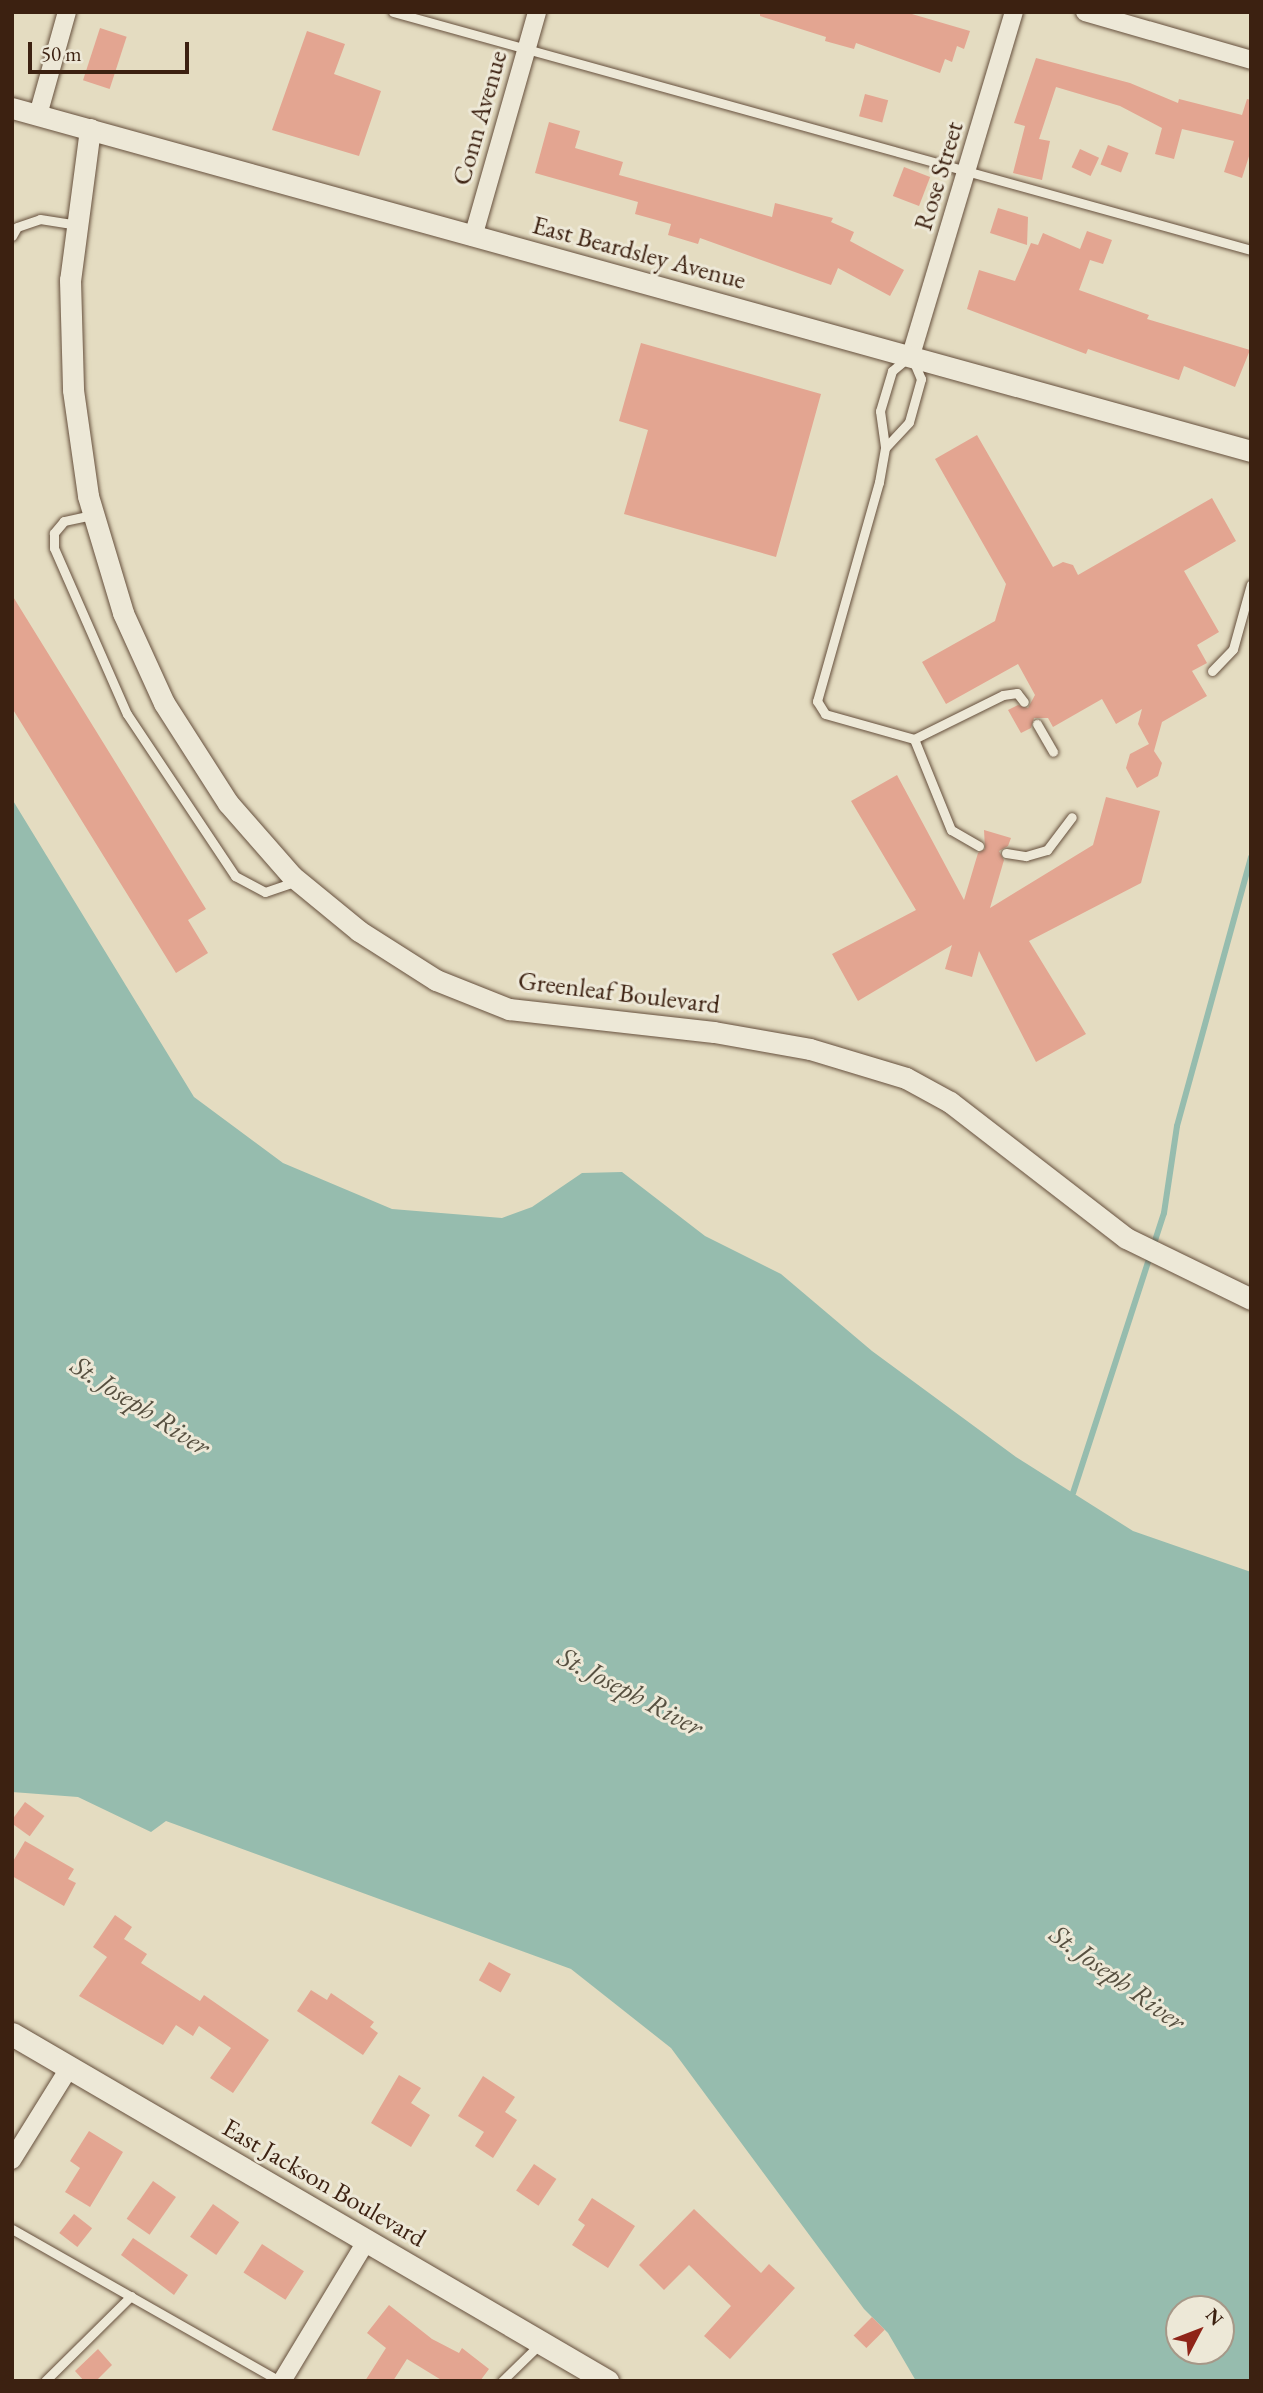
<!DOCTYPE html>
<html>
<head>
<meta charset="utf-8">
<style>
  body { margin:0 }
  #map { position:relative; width:1263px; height:2393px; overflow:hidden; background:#e4dcc1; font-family:"EB Garamond",serif }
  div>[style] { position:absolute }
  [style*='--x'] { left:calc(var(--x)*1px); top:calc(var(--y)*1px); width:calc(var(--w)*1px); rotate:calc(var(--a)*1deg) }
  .water>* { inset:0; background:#96bcae }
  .stream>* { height:6px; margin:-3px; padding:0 3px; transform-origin:3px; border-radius:3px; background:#96bcae }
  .building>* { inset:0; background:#e3a591; transform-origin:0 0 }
  .roads { filter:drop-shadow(0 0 2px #66503d) drop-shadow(0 0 2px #66503d) }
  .service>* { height:9px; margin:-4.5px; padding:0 4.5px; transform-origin:4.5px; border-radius:4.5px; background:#ede8d7 }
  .minor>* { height:18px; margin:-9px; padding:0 9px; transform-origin:9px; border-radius:9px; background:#ede8d7 }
  .tertiary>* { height:21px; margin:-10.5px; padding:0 10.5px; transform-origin:10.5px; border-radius:10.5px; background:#ede8d7 }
  .secondary>* { height:23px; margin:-11.5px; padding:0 11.5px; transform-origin:11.5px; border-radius:11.5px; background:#ede8d7 }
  span { translate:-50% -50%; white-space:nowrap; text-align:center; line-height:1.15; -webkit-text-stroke:6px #ede8d7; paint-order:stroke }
  .street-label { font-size:26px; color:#3c2111 }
  .water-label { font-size:28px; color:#575040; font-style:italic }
  .frame { position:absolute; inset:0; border:14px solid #3c2111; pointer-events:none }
  .north { position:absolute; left:1165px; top:2295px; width:70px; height:70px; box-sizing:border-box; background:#ede8d7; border:2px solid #a69888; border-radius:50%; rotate:48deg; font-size:19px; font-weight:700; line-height:28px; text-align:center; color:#3c2111 }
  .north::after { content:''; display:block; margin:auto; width:24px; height:32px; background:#8f2418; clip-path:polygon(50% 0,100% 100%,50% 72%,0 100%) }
  .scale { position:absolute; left:28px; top:42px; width:161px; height:32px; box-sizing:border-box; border:4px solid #3c2111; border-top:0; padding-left:9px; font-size:21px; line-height:24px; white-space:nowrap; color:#3c2111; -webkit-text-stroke:5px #ede8d7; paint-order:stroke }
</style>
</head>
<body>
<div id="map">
  <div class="water">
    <i style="clip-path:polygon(evenodd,12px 799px,194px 1097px,283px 1163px,392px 1209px,502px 1218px,532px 1207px,582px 1173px,622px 1172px,705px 1236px,781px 1274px,872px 1351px,1016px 1457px,1133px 1531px,1251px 1572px,1251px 2381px,916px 2381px,888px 2333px,864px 2309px,671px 2048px,571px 1969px,166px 1821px,151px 1832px,78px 1797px,12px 1792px,12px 799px,1179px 2309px,1221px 2309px,1221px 2351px,1179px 2351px,1179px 2309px)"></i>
  </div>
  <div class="stream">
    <i style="--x:1073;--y:1493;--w:294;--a:-72"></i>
    <i style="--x:1164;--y:1213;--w:88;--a:-81.5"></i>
    <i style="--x:1177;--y:1126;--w:279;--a:-74.6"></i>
  </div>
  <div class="building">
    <i style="clip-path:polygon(760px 12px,905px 12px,970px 31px,964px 49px,957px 46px,952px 62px,945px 59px,940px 73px,856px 43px,854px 49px,825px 41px,826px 37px,760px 16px)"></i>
    <i style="left:100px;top:28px;width:28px;height:55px;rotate:18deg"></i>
    <i style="clip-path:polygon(307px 31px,345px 44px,334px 74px,381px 91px,359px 156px,272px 130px)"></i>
    <i style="clip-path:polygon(1036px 58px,1130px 83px,1178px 103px,1179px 99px,1242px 115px,1247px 99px,1251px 100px,1251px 150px,1242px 178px,1224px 172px,1234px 141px,1182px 129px,1174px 159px,1155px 154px,1162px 128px,1120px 106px,1056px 87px,1039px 139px,1050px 141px,1042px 180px,1013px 173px,1025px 126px,1014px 123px)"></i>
    <i style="left:865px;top:94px;width:24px;height:23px;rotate:15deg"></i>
    <i style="clip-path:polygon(549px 122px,580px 131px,575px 148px,623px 162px,619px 175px,772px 217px,775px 203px,833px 218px,831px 222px,854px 232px,850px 241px,904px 270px,890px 296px,838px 268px,831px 285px,700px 238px,698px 244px,668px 235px,671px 224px,635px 214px,638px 202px,535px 173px)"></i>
    <i style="left:1108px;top:145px;width:22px;height:21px;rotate:21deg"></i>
    <i style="left:1080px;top:149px;width:21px;height:20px;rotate:25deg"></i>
    <i style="left:904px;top:167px;width:28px;height:31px;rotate:21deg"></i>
    <i style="clip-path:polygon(998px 208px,1028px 217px,1027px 245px,990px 233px)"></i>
    <i style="clip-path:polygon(1087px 231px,1112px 240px,1103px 264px,1090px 260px,1079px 290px,1149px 315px,1147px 319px,1250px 350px,1235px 387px,1184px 366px,1179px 380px,1088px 349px,1086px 354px,967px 309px,979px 270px,1015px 281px,1031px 243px,1038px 245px,1043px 233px,1080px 249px)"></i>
    <i style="clip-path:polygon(641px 343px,821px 394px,776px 557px,624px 514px,648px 430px,619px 421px)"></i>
    <i style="clip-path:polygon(977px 435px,1053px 567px,1063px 562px,1073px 565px,1078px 575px,1212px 498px,1236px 541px,1184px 571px,1219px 632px,1197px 645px,1207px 663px,1192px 671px,1207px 696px,1162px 722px,1154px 751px,1162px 763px,1158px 776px,1137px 788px,1126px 768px,1130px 754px,1149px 744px,1138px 724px,1142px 709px,1116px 724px,1102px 699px,1053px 727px,1048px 718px,1034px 718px,1031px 728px,1021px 733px,1008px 710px,1018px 705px,1028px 708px,1035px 695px,1018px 664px,946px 704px,922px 662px,995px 621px,1006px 584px,935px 459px)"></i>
    <i style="clip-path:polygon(12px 595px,206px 909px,188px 920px,208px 953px,176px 973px,12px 708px)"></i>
    <i style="clip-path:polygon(897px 775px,964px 900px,978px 853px,985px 849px,984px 830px,1011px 838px,1008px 846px,999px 851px,1004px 860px,990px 908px,1093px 845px,1106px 797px,1160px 811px,1141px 883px,1029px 941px,1086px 1034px,1036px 1062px,979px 951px,972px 977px,945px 969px,952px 945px,858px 1001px,832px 954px,916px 910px,851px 801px)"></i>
    <i style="left:25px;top:1802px;width:24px;height:25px;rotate:36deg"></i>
    <i style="clip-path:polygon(25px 1841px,74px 1869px,68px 1879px,76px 1883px,64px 1906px,12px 1876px,12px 1863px)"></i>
    <i style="clip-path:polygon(115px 1915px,132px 1927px,124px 1939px,147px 1954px,141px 1963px,200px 2001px,204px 1995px,269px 2040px,233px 2093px,210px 2078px,231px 2048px,199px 2026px,193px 2036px,176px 2025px,163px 2045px,79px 1996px,107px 1957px,93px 1947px)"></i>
    <i style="left:489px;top:1962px;width:25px;height:21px;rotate:29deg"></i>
    <i style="clip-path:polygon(311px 1990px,327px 2000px,331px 1993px,374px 2022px,370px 2027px,378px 2033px,363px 2055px,297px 2011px)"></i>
    <i style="clip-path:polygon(399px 2075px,421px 2088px,411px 2103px,430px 2115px,411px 2147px,371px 2123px)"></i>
    <i style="clip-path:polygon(483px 2076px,515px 2097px,505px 2112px,517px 2120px,493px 2158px,475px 2146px,484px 2132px,458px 2116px)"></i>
    <i style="clip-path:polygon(89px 2131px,123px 2152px,90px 2207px,65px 2192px,80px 2168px,70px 2161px)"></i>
    <i style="left:534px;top:2164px;width:27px;height:32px;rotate:34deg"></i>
    <i style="left:153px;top:2181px;width:28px;height:46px;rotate:35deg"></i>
    <i style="clip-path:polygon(592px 2198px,635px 2226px,608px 2268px,572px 2245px,585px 2225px,578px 2220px)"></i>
    <i style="left:213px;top:2204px;width:32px;height:40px;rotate:35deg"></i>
    <i style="clip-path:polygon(694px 2209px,761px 2273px,769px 2264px,795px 2288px,730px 2359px,704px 2336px,731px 2306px,689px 2265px,664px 2290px,639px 2265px)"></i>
    <i style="left:74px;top:2214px;width:23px;height:24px;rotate:38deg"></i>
    <i style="clip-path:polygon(133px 2238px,188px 2275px,174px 2295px,121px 2255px)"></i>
    <i style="left:262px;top:2244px;width:50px;height:34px;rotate:33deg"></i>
    <i style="clip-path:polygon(389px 2305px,432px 2339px,459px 2353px,462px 2348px,489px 2369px,480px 2381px,443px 2381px,407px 2359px,393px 2381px,365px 2381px,386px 2348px,367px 2333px)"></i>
    <i style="left:872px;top:2317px;width:18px;height:26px;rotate:45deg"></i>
    <i style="clip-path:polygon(98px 2349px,112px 2365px,96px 2381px,84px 2381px,75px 2371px)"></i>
  </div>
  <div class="roads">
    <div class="service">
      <i style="--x:393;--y:12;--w:890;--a:15.5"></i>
      <i style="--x:12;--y:236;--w:10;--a:-61"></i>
      <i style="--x:17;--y:227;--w:24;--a:-19"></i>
      <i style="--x:40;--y:219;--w:37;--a:9"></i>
      <i style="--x:885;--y:448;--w:35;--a:-47"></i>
      <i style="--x:909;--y:422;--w:45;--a:-74.4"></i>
      <i style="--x:921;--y:379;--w:26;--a:-113"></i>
      <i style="--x:911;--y:355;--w:25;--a:140"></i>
      <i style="--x:892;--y:371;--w:42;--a:106.7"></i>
      <i style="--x:880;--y:411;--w:37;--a:82"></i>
      <i style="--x:885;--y:448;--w:35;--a:100"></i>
      <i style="--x:879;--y:482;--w:228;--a:105.8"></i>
      <i style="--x:817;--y:701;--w:15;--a:58"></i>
      <i style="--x:825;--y:714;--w:92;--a:15.7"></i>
      <i style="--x:92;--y:515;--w:29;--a:168"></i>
      <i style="--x:64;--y:521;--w:16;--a:130"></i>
      <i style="--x:54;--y:533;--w:15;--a:90"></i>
      <i style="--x:54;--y:548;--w:181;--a:66.3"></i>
      <i style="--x:127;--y:714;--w:195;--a:56.3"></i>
      <i style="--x:235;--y:876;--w:34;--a:28"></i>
      <i style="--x:265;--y:892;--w:34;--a:-19"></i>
      <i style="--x:1212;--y:671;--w:30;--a:-46"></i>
      <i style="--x:1233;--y:649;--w:67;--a:-74.5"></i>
      <i style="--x:1037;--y:724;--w:32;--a:60"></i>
      <i style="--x:979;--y:846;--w:32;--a:-150"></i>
      <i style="--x:951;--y:830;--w:98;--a:-112.1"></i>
      <i style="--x:914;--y:739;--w:99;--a:-26.3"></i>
      <i style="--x:1003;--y:695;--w:14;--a:-8"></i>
      <i style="--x:1017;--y:693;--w:11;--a:52"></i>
      <i style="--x:1006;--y:853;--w:20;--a:9"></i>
      <i style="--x:1026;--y:856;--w:22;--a:-16"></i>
      <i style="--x:1047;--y:850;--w:41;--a:-52.9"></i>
      <i style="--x:12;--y:2229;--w:308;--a:29.6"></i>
      <i style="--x:45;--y:2381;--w:121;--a:-44.7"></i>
      <i style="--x:502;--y:2381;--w:54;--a:-44.3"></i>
    </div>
    <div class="minor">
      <i style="--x:1085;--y:12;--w:173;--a:16.1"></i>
      <i style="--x:38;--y:115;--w:107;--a:-74.3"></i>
      <i style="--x:473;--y:237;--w:234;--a:-74.1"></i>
      <i style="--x:911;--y:355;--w:358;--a:-73.3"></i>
      <i style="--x:12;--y:2160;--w:110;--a:-58.1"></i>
      <i style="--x:282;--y:2381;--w:165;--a:-58.9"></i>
    </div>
    <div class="tertiary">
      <i style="--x:12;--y:108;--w:1286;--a:15.47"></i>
      <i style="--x:90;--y:129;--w:152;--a:97.5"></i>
      <i style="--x:70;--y:280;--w:110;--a:88.4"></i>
      <i style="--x:73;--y:390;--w:107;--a:81.9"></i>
      <i style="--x:88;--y:496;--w:122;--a:73.3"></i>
      <i style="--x:123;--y:613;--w:99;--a:65.5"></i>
      <i style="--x:164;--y:703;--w:119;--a:57.4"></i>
      <i style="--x:228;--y:803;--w:97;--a:48.8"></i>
      <i style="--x:292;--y:876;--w:87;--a:39.4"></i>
      <i style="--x:359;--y:931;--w:91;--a:32.5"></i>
      <i style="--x:436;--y:980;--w:79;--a:21.7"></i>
      <i style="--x:509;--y:1009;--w:206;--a:6.4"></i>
      <i style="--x:714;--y:1032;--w:97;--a:10"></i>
      <i style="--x:810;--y:1049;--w:100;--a:16.8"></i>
      <i style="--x:906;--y:1078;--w:50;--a:28.6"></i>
      <i style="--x:950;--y:1102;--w:222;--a:37.7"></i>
      <i style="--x:1126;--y:1238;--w:139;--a:26"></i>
    </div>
    <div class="secondary">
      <i style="--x:12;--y:2034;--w:689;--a:30.25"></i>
    </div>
  </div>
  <div class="street-label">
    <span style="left:480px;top:118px;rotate:-74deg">Conn Avenue</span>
    <span style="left:939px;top:176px;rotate:-73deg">Rose Street</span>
    <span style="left:639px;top:253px;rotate:15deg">East Beardsley Avenue</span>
    <span style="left:619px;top:993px;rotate:7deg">Greenleaf Boulevard</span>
    <span style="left:324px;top:2183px;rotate:30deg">East Jackson Boulevard</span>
  </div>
  <div class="water-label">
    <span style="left:141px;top:1405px;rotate:33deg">St. Joseph River</span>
    <span style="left:631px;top:1691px;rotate:28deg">St. Joseph River</span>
    <span style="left:1118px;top:1977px;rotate:36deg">St. Joseph River</span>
  </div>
  <div class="frame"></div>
  <div class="north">N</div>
  <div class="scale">50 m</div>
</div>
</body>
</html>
